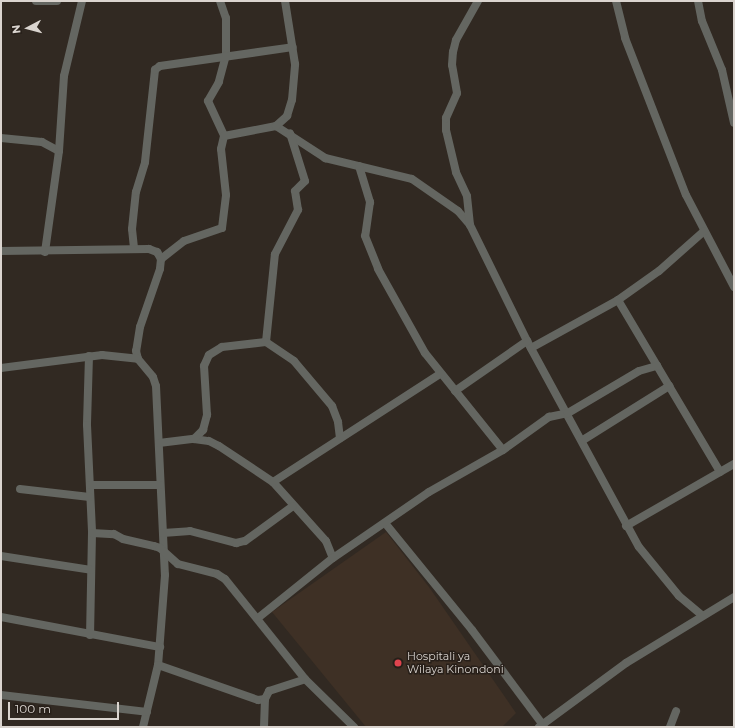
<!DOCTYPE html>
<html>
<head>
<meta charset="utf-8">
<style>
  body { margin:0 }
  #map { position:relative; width:735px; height:728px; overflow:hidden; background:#312922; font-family:Montserrat,sans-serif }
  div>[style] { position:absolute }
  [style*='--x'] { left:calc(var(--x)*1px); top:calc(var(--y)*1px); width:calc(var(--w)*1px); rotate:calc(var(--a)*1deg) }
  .built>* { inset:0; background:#3e3025 }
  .minor>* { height:8px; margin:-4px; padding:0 4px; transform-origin:4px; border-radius:4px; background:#646661 }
  .dots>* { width:11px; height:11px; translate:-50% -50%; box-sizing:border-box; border:2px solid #271f19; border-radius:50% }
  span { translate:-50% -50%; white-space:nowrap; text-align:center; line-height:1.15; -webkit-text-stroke:3px #271f19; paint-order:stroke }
  .poi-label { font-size:11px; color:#dad4cf }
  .left { translate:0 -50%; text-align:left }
  .frame { position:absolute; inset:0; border:2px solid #dad4cf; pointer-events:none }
  .north { position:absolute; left:8px; top:8px; width:40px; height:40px; -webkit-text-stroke:3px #271f19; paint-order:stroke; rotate:264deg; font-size:11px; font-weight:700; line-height:16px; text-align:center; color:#dad4cf }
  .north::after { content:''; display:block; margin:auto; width:14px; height:18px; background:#dad4cf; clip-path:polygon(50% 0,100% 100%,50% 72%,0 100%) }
  .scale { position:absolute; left:8px; top:702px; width:111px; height:18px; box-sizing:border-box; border:2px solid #dad4cf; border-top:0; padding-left:5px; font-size:12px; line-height:14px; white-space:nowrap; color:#dad4cf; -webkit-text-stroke:3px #271f19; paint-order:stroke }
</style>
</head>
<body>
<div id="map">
  <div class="built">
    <i style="clip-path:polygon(386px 532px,429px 587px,516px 713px,502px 727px,366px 727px,272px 612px)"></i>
  </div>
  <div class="minor">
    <i style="--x:36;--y:1;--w:21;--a:0"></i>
    <i style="--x:220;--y:1;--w:18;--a:71"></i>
    <i style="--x:226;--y:18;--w:37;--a:90"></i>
    <i style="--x:226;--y:55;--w:28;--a:105"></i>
    <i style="--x:219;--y:82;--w:22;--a:120"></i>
    <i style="--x:208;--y:101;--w:38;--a:65"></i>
    <i style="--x:616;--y:1;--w:38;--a:76"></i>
    <i style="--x:625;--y:38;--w:168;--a:68.8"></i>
    <i style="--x:686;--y:195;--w:104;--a:62.4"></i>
    <i style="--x:698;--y:1;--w:20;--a:79"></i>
    <i style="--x:702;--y:21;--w:53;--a:67.8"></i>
    <i style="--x:722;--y:70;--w:54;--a:77.2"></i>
    <i style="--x:276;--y:126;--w:59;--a:33.1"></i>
    <i style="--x:325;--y:158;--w:89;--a:13.6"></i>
    <i style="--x:412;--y:179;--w:56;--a:34.8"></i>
    <i style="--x:458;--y:211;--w:18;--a:49"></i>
    <i style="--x:470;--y:225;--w:129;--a:63.8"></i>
    <i style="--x:527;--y:341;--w:234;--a:61.5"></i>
    <i style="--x:639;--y:547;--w:63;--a:50.8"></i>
    <i style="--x:679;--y:596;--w:30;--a:40"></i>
    <i style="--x:1;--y:138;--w:41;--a:5.6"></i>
    <i style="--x:42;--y:142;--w:19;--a:28"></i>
    <i style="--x:59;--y:151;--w:102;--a:97.9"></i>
    <i style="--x:59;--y:151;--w:75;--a:-86.2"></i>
    <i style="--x:64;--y:76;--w:77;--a:-76.5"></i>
    <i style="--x:359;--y:166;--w:38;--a:73"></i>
    <i style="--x:370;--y:202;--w:34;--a:98"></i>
    <i style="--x:365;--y:236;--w:35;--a:68"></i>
    <i style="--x:378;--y:269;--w:96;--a:60.8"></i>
    <i style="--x:425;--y:353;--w:124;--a:51.2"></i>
    <i style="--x:470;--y:225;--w:29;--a:-96"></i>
    <i style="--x:467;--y:196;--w:26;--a:-115"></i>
    <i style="--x:456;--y:172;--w:43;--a:-103.4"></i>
    <i style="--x:446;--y:130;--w:12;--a:-90"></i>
    <i style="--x:446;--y:118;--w:27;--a:-66"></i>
    <i style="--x:457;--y:93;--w:28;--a:-100"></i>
    <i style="--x:452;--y:65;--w:13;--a:-86"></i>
    <i style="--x:453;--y:52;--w:12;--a:-76"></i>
    <i style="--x:456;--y:40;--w:45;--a:-60.6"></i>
    <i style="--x:134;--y:248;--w:19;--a:-96"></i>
    <i style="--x:132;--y:229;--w:37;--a:-84"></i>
    <i style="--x:136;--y:192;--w:31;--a:-73"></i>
    <i style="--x:145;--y:162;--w:93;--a:-83.8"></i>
    <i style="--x:155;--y:70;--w:6;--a:-39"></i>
    <i style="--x:160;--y:66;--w:134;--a:-8.1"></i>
    <i style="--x:1;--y:251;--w:148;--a:-0.8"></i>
    <i style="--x:149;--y:249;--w:9;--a:21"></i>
    <i style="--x:157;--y:252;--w:8;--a:60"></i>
    <i style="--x:161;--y:259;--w:10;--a:96"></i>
    <i style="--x:160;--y:269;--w:61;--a:109"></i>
    <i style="--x:140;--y:327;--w:24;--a:99"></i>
    <i style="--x:136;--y:351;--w:8;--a:76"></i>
    <i style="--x:138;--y:359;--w:23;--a:50"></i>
    <i style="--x:153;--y:377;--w:9;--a:72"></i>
    <i style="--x:156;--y:386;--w:189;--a:87.3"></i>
    <i style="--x:165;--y:575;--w:90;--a:94.4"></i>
    <i style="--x:158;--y:665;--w:64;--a:103.6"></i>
    <i style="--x:161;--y:259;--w:29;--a:-38"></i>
    <i style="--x:184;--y:241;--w:40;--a:-18.9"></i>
    <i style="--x:222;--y:228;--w:33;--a:-83"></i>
    <i style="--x:226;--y:195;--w:46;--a:-96.2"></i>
    <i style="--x:221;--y:149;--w:13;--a:-77"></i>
    <i style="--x:224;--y:136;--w:53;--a:-10.9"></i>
    <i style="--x:276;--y:126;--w:15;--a:-42"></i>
    <i style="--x:287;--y:116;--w:17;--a:-73"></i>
    <i style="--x:292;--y:100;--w:36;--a:-85"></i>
    <i style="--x:295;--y:64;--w:64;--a:-99"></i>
    <i style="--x:618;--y:300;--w:200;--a:59.3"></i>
    <i style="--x:266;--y:342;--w:88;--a:-84.2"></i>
    <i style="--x:275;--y:254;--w:50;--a:-62.4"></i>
    <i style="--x:298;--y:210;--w:19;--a:-99"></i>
    <i style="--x:295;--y:191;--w:14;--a:-45"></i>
    <i style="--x:305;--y:181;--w:50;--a:-107.4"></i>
    <i style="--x:531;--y:348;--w:99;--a:-28.9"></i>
    <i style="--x:618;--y:300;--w:50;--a:-35.3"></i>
    <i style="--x:659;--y:271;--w:60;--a:-41.6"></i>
    <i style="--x:89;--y:356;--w:69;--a:91.7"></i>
    <i style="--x:87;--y:425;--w:108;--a:87.3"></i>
    <i style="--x:92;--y:533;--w:102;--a:91.1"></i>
    <i style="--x:1;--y:368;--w:102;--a:-7.3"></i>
    <i style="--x:102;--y:355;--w:36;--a:6"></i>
    <i style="--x:455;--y:391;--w:88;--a:-34.8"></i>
    <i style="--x:194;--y:439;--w:15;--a:8"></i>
    <i style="--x:209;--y:441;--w:11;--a:27"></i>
    <i style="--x:219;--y:446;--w:65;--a:33.7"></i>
    <i style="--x:273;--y:482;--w:79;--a:48.1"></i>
    <i style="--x:326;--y:541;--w:18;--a:68"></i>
    <i style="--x:583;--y:440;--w:102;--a:-32.1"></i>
    <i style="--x:159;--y:443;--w:35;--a:-7"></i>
    <i style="--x:194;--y:439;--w:13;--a:-45"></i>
    <i style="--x:203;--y:430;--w:16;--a:-75"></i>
    <i style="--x:207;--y:415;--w:49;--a:-93.5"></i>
    <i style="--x:204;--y:366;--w:12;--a:-66"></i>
    <i style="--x:209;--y:355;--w:15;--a:-32"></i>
    <i style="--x:222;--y:347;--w:44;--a:-6.5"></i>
    <i style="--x:266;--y:342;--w:34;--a:34"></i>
    <i style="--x:294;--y:361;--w:59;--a:49.8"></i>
    <i style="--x:332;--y:406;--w:17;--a:69"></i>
    <i style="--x:338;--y:422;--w:16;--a:83"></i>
    <i style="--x:273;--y:482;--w:199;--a:-32.9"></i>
    <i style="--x:90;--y:485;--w:70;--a:0"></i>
    <i style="--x:20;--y:489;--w:70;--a:6.5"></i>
    <i style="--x:385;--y:523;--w:138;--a:50.9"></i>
    <i style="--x:472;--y:630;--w:119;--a:53.2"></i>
    <i style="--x:626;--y:526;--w:125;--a:-29.9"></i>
    <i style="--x:92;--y:533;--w:22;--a:3"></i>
    <i style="--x:114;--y:534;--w:10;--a:29"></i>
    <i style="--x:123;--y:539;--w:32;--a:13"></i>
    <i style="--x:154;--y:546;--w:6;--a:18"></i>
    <i style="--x:160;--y:548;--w:24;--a:42"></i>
    <i style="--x:178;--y:564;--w:40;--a:14.4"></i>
    <i style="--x:217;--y:574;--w:9;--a:32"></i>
    <i style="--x:225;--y:579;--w:128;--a:51.3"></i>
    <i style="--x:305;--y:679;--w:69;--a:44.4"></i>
    <i style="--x:163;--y:533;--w:27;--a:-4"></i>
    <i style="--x:190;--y:531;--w:48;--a:14.6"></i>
    <i style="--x:236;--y:543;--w:9;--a:-13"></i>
    <i style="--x:245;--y:541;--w:59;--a:-36.1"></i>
    <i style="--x:1;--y:556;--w:91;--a:8.8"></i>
    <i style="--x:1;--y:617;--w:162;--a:10.7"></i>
    <i style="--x:258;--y:618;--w:96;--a:-38.7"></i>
    <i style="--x:333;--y:558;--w:116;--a:-34.5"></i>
    <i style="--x:429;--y:492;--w:85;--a:-29.6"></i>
    <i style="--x:503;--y:450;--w:57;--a:-35.7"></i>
    <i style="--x:549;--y:417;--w:19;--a:-12"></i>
    <i style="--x:568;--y:413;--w:82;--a:-30.6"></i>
    <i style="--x:639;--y:371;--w:19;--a:-16"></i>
    <i style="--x:158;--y:665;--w:106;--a:19.3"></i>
    <i style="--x:258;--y:700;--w:7;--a:-8"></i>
    <i style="--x:265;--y:699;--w:9;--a:-63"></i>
    <i style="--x:269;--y:691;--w:38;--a:-18"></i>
    <i style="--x:1;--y:695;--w:147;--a:6.6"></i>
    <i style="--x:264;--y:727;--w:28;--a:-88"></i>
    <i style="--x:539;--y:727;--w:108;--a:-36.3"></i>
    <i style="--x:626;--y:663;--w:127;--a:-31.4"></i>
    <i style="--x:670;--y:727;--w:17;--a:-69"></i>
  </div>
  <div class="dots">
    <i style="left:398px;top:663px;background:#e0444e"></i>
  </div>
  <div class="poi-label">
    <span class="left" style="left:407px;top:663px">Hospitali ya<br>Wilaya Kinondoni</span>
  </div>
  <div class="frame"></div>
  <div class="north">N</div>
  <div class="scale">100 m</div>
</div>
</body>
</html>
